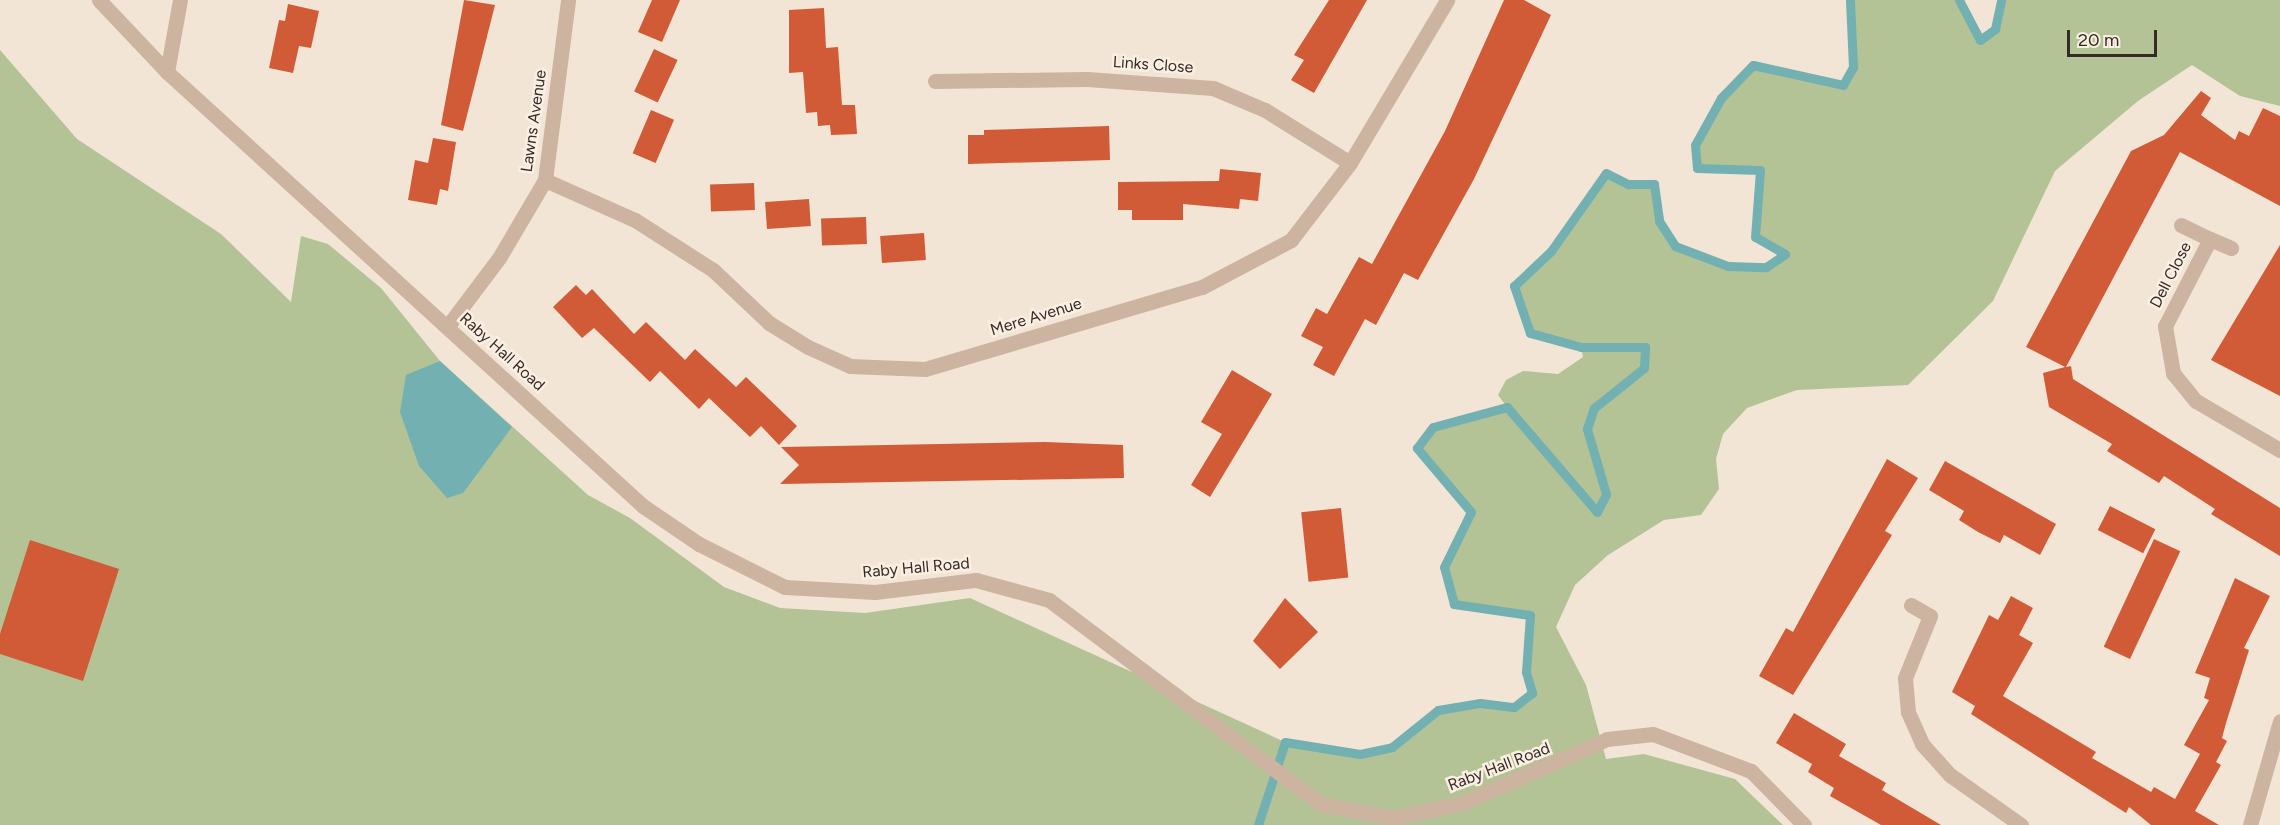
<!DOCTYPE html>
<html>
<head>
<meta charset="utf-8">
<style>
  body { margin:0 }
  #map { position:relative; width:2280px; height:825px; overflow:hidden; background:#f3e5d6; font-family:Figtree,sans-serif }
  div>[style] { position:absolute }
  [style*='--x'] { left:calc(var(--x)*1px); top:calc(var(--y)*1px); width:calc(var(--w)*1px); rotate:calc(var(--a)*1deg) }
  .green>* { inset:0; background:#b3c395 }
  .water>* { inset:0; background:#72b0b2 }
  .stream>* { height:9px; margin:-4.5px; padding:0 4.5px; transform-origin:4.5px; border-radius:4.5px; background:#72b0b2 }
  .building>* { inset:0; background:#d15b36; transform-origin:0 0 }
  .minor>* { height:15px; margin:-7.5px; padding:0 7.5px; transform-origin:7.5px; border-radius:7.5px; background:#ccb4a1 }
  span { translate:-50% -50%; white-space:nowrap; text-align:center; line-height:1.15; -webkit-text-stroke:5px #faefe2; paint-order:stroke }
  .street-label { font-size:16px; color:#352a25 }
  .scale { position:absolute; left:2067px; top:30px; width:90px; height:27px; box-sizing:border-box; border:3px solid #352a25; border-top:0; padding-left:8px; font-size:18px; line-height:21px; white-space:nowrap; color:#352a25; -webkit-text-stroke:4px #faefe2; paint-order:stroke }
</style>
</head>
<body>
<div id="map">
  <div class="green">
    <i style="clip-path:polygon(1850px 0,1959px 0,1980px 40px,1995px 29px,2001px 0,2280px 0,2280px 106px,2240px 96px,2192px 65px,2138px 101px,2055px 171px,1993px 301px,1908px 385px,1797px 390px,1747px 408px,1723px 434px,1716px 459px,1719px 489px,1701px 515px,1664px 520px,1608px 555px,1575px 585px,1556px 627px,1586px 685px,1606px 759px,1644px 754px,1735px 779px,1783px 825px,0 825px,0 50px,77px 139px,221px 234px,291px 302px,301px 236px,328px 244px,381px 288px,440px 361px,588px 495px,630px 518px,724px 587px,780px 608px,865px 613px,970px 598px,1285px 742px,1360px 754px,1392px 747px,1438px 710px,1480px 703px,1514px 707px,1532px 693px,1526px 672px,1530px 615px,1503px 607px,1454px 604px,1444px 567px,1470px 512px,1417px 448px,1433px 427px,1507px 407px,1498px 395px,1506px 380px,1523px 371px,1558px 374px,1583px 357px,1581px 347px,1530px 333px,1514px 286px,1551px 251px,1606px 173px,1628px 184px,1654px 184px,1659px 221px,1675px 246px,1728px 266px,1766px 266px,1785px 254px,1755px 237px,1760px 170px,1697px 168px,1695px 145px,1721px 98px,1753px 65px,1843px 85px,1853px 67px)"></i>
  </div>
  <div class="water">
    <i style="clip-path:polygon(440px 361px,512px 427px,463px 493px,447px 498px,419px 466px,400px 412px,406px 375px)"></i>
  </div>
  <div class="stream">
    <i style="--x:1959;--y:0;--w:45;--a:62.3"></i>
    <i style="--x:1980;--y:40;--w:19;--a:-36"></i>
    <i style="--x:1995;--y:29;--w:30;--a:-78"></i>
    <i style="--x:1258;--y:825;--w:87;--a:-72"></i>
    <i style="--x:1285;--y:742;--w:76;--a:9.1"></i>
    <i style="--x:1360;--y:754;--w:33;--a:-12"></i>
    <i style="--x:1392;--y:747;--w:59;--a:-38.8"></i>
    <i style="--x:1438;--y:710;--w:43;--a:-9.5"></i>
    <i style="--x:1480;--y:703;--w:34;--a:7"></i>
    <i style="--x:1514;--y:707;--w:23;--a:-38"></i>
    <i style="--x:1532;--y:693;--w:22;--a:-106"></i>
    <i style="--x:1526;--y:672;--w:57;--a:-86"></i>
    <i style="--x:1530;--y:615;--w:77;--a:-171.8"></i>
    <i style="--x:1454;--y:604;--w:38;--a:-105"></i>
    <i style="--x:1444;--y:567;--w:61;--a:-63.9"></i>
    <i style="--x:1471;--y:512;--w:84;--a:-130.2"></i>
    <i style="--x:1417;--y:448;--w:26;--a:-53"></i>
    <i style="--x:1433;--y:427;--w:77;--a:-15.1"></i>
    <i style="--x:1507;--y:407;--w:138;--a:49.4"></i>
    <i style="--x:1597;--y:512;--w:20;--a:-63"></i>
    <i style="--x:1606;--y:494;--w:68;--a:-106.3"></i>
    <i style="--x:1587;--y:429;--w:22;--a:-72"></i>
    <i style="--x:1594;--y:408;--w:64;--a:-38.7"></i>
    <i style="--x:1644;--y:368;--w:21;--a:-87"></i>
    <i style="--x:1645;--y:347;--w:64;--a:180"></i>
    <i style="--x:1581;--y:347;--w:53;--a:-164.6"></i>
    <i style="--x:1530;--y:333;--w:50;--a:-108.8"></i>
    <i style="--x:1514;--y:286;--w:51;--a:-43.4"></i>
    <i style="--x:1551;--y:251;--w:95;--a:-54.8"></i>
    <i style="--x:1606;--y:173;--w:25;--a:27"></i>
    <i style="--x:1628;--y:184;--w:26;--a:0"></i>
    <i style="--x:1654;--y:184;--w:37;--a:82"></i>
    <i style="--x:1659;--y:221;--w:30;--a:57"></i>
    <i style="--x:1675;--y:246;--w:57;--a:20.7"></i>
    <i style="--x:1728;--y:266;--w:38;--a:2"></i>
    <i style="--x:1766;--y:267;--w:23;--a:-34"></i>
    <i style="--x:1785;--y:254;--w:34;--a:-150"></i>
    <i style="--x:1755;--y:237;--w:67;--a:-85.7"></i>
    <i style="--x:1760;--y:170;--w:63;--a:-178.2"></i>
    <i style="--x:1697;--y:168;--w:23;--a:-95"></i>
    <i style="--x:1695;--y:145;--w:54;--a:-61"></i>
    <i style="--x:1721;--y:98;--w:46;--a:-45.9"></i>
    <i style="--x:1753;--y:65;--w:92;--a:12.5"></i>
    <i style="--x:1843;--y:85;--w:21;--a:-61"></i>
    <i style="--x:1853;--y:67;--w:67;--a:-92.6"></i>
  </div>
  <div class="building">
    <i style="clip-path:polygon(464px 0,495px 5px,463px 131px,441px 125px)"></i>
    <i style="clip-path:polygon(652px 0,680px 0,662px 42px,638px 32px)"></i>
    <i style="clip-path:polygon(1329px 0,1367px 0,1314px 93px,1291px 80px,1304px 60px,1294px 55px)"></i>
    <i style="clip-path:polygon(1504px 0,1524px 0,1551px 15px,1474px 179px,1418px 280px,1404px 273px,1376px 325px,1365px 319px,1334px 376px,1313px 365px,1323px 347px,1301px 336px,1316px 308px,1327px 314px,1359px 257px,1372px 264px,1445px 131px)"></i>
    <i style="clip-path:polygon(288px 4px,319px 11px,311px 48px,299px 46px,293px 73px,269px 68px,279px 20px,285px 21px)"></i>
    <i style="clip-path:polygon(824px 8px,826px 48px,838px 47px,842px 105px,855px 105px,857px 134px,831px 135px,830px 125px,818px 126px,817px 112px,806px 113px,803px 72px,789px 73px,789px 10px)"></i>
    <i style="left:654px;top:49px;width:26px;height:47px;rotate:25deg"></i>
    <i style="clip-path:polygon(2201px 91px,2211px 98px,2201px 115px,2235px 140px,2239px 131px,2249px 136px,2263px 108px,2280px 116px,2280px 206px,2180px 152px,2066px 367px,2071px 366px,2073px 379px,2280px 508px,2280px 556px,2211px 514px,2215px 509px,2164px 476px,2159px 483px,2107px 451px,2112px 444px,2049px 407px,2043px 373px,2065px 367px,2026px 347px,2131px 151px,2164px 135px)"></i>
    <i style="left:651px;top:110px;width:25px;height:47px;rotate:23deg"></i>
    <i style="clip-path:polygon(1109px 126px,1110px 160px,968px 164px,968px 135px,984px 135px,984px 130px)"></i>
    <i style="clip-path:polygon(433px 138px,456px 142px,448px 191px,440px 189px,437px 205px,408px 200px,415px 160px,428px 163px)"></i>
    <i style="clip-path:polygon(1220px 169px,1261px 173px,1258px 201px,1240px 199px,1239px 209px,1183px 204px,1183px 220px,1132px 220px,1132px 210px,1118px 210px,1118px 182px,1219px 181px)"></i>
    <i style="left:754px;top:183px;width:27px;height:44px;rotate:88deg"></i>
    <i style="left:809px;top:199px;width:27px;height:44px;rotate:86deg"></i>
    <i style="left:866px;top:217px;width:27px;height:45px;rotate:88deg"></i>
    <i style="left:924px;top:233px;width:27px;height:44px;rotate:86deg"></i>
    <i style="clip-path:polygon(2280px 245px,2280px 396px,2211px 360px)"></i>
    <i style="clip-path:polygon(576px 285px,586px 295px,592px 289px,634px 334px,646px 322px,685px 360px,695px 349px,736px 387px,746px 377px,797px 426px,779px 445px,761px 426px,750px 437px,709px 398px,699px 409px,660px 371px,650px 382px,594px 328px,582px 338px,553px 307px)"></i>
    <i style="clip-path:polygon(1232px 370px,1272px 394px,1210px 497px,1191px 485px,1222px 434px,1201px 422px)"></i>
    <i style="clip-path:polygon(1045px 442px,1123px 445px,1124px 478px,780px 484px,799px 465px,781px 447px)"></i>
    <i style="clip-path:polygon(1887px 459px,1918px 478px,1885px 531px,1892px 535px,1793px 695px,1759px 676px,1786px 628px,1793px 632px)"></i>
    <i style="clip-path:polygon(1945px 461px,2056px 524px,2040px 555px,2004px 535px,2000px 543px,1978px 532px,1959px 520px,1964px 511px,1929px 490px)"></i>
    <i style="left:2110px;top:506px;width:51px;height:27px;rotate:27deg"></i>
    <i style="left:1341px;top:508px;width:70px;height:40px;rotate:84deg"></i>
    <i style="left:2154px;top:539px;width:29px;height:119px;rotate:25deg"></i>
    <i style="clip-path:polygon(30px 540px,119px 569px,83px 681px,0 654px,0 634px)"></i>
    <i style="clip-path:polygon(2235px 578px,2270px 596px,2244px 648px,2249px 650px,2226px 723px,2222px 738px,2227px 741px,2216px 762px,2221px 765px,2195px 811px,2219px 825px,2151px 825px,2129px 807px,2126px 813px,1971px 714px,1975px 706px,1952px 692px,1989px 615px,1998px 620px,2011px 596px,2033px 608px,2019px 635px,2033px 643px,2003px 696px,2096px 752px,2092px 758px,2151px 792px,2154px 787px,2175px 799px,2200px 754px,2184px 745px,2209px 700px,2204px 698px,2210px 678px,2195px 673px)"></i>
    <i style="clip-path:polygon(1285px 598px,1318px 632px,1280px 669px,1253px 641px)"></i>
    <i style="clip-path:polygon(1794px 713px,1846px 744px,1839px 756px,1886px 783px,1882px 790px,1941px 825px,1881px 825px,1830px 796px,1834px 788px,1808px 772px,1812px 764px,1776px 743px)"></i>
  </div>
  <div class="minor">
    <i style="--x:99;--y:0;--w:99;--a:46.6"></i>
    <i style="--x:167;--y:72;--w:644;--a:42.36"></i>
    <i style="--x:643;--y:506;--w:68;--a:34.2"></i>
    <i style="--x:699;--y:544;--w:96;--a:26.6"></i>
    <i style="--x:785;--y:587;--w:90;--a:3.2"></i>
    <i style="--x:875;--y:592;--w:102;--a:-6.8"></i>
    <i style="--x:976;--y:580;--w:76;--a:15.3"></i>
    <i style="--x:1049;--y:600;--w:340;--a:36.9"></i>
    <i style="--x:1321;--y:804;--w:73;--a:11"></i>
    <i style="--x:1393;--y:818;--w:71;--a:-12.3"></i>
    <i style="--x:1462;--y:803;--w:158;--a:-23.8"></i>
    <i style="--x:1607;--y:739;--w:46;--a:-6.2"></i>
    <i style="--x:1653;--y:734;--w:105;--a:20.7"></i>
    <i style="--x:1751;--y:771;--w:76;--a:45.5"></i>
    <i style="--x:167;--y:72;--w:73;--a:-79.8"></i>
    <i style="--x:935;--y:81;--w:152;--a:-0.8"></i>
    <i style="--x:1087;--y:79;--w:126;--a:4.1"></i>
    <i style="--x:1213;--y:88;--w:56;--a:22.9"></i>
    <i style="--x:1265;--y:110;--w:100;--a:31.9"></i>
    <i style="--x:545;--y:180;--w:98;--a:24"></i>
    <i style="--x:635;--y:220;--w:93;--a:32.7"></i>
    <i style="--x:713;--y:270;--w:77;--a:43.4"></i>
    <i style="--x:769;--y:323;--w:46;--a:31.6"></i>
    <i style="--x:808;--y:347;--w:46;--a:24.3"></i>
    <i style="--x:850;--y:366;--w:75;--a:2.3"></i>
    <i style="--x:925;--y:369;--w:289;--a:-16.5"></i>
    <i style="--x:1202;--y:287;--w:101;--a:-27.8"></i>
    <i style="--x:1291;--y:240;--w:97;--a:-52.5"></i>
    <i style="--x:1350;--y:163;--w:190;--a:-59.2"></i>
    <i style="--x:2181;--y:225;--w:32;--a:26"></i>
    <i style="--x:2210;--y:239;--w:98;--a:117.3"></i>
    <i style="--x:2165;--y:326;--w:48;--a:80.3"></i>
    <i style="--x:2173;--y:373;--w:36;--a:51"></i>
    <i style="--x:2196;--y:401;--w:97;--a:30.3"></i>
    <i style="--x:2210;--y:239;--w:23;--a:23"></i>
    <i style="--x:447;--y:327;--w:86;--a:-53"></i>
    <i style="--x:499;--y:258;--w:91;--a:-59.5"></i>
    <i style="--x:545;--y:180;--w:181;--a:-82.7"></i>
    <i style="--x:1911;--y:605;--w:22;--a:30"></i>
    <i style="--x:1930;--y:616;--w:67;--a:112"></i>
    <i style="--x:1905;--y:678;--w:34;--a:85"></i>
    <i style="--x:1908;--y:712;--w:35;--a:66"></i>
    <i style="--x:1922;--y:744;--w:42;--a:47.9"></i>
    <i style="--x:1950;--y:775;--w:87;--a:35.2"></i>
    <i style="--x:2250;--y:825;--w:108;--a:-73.9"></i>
  </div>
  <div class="street-label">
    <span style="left:1153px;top:65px;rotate:4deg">Links Close</span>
    <span style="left:534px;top:121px;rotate:-82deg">Lawns Avenue</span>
    <span style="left:2171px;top:275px;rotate:-63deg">Dell Close</span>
    <span style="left:1036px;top:317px;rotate:-17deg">Mere Avenue</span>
    <span style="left:502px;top:352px;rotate:42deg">Raby Hall Road</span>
    <span style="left:916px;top:568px;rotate:-5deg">Raby Hall Road</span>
    <span style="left:1499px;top:767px;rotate:-21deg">Raby Hall Road</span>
  </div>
  <div class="scale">20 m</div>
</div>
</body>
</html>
